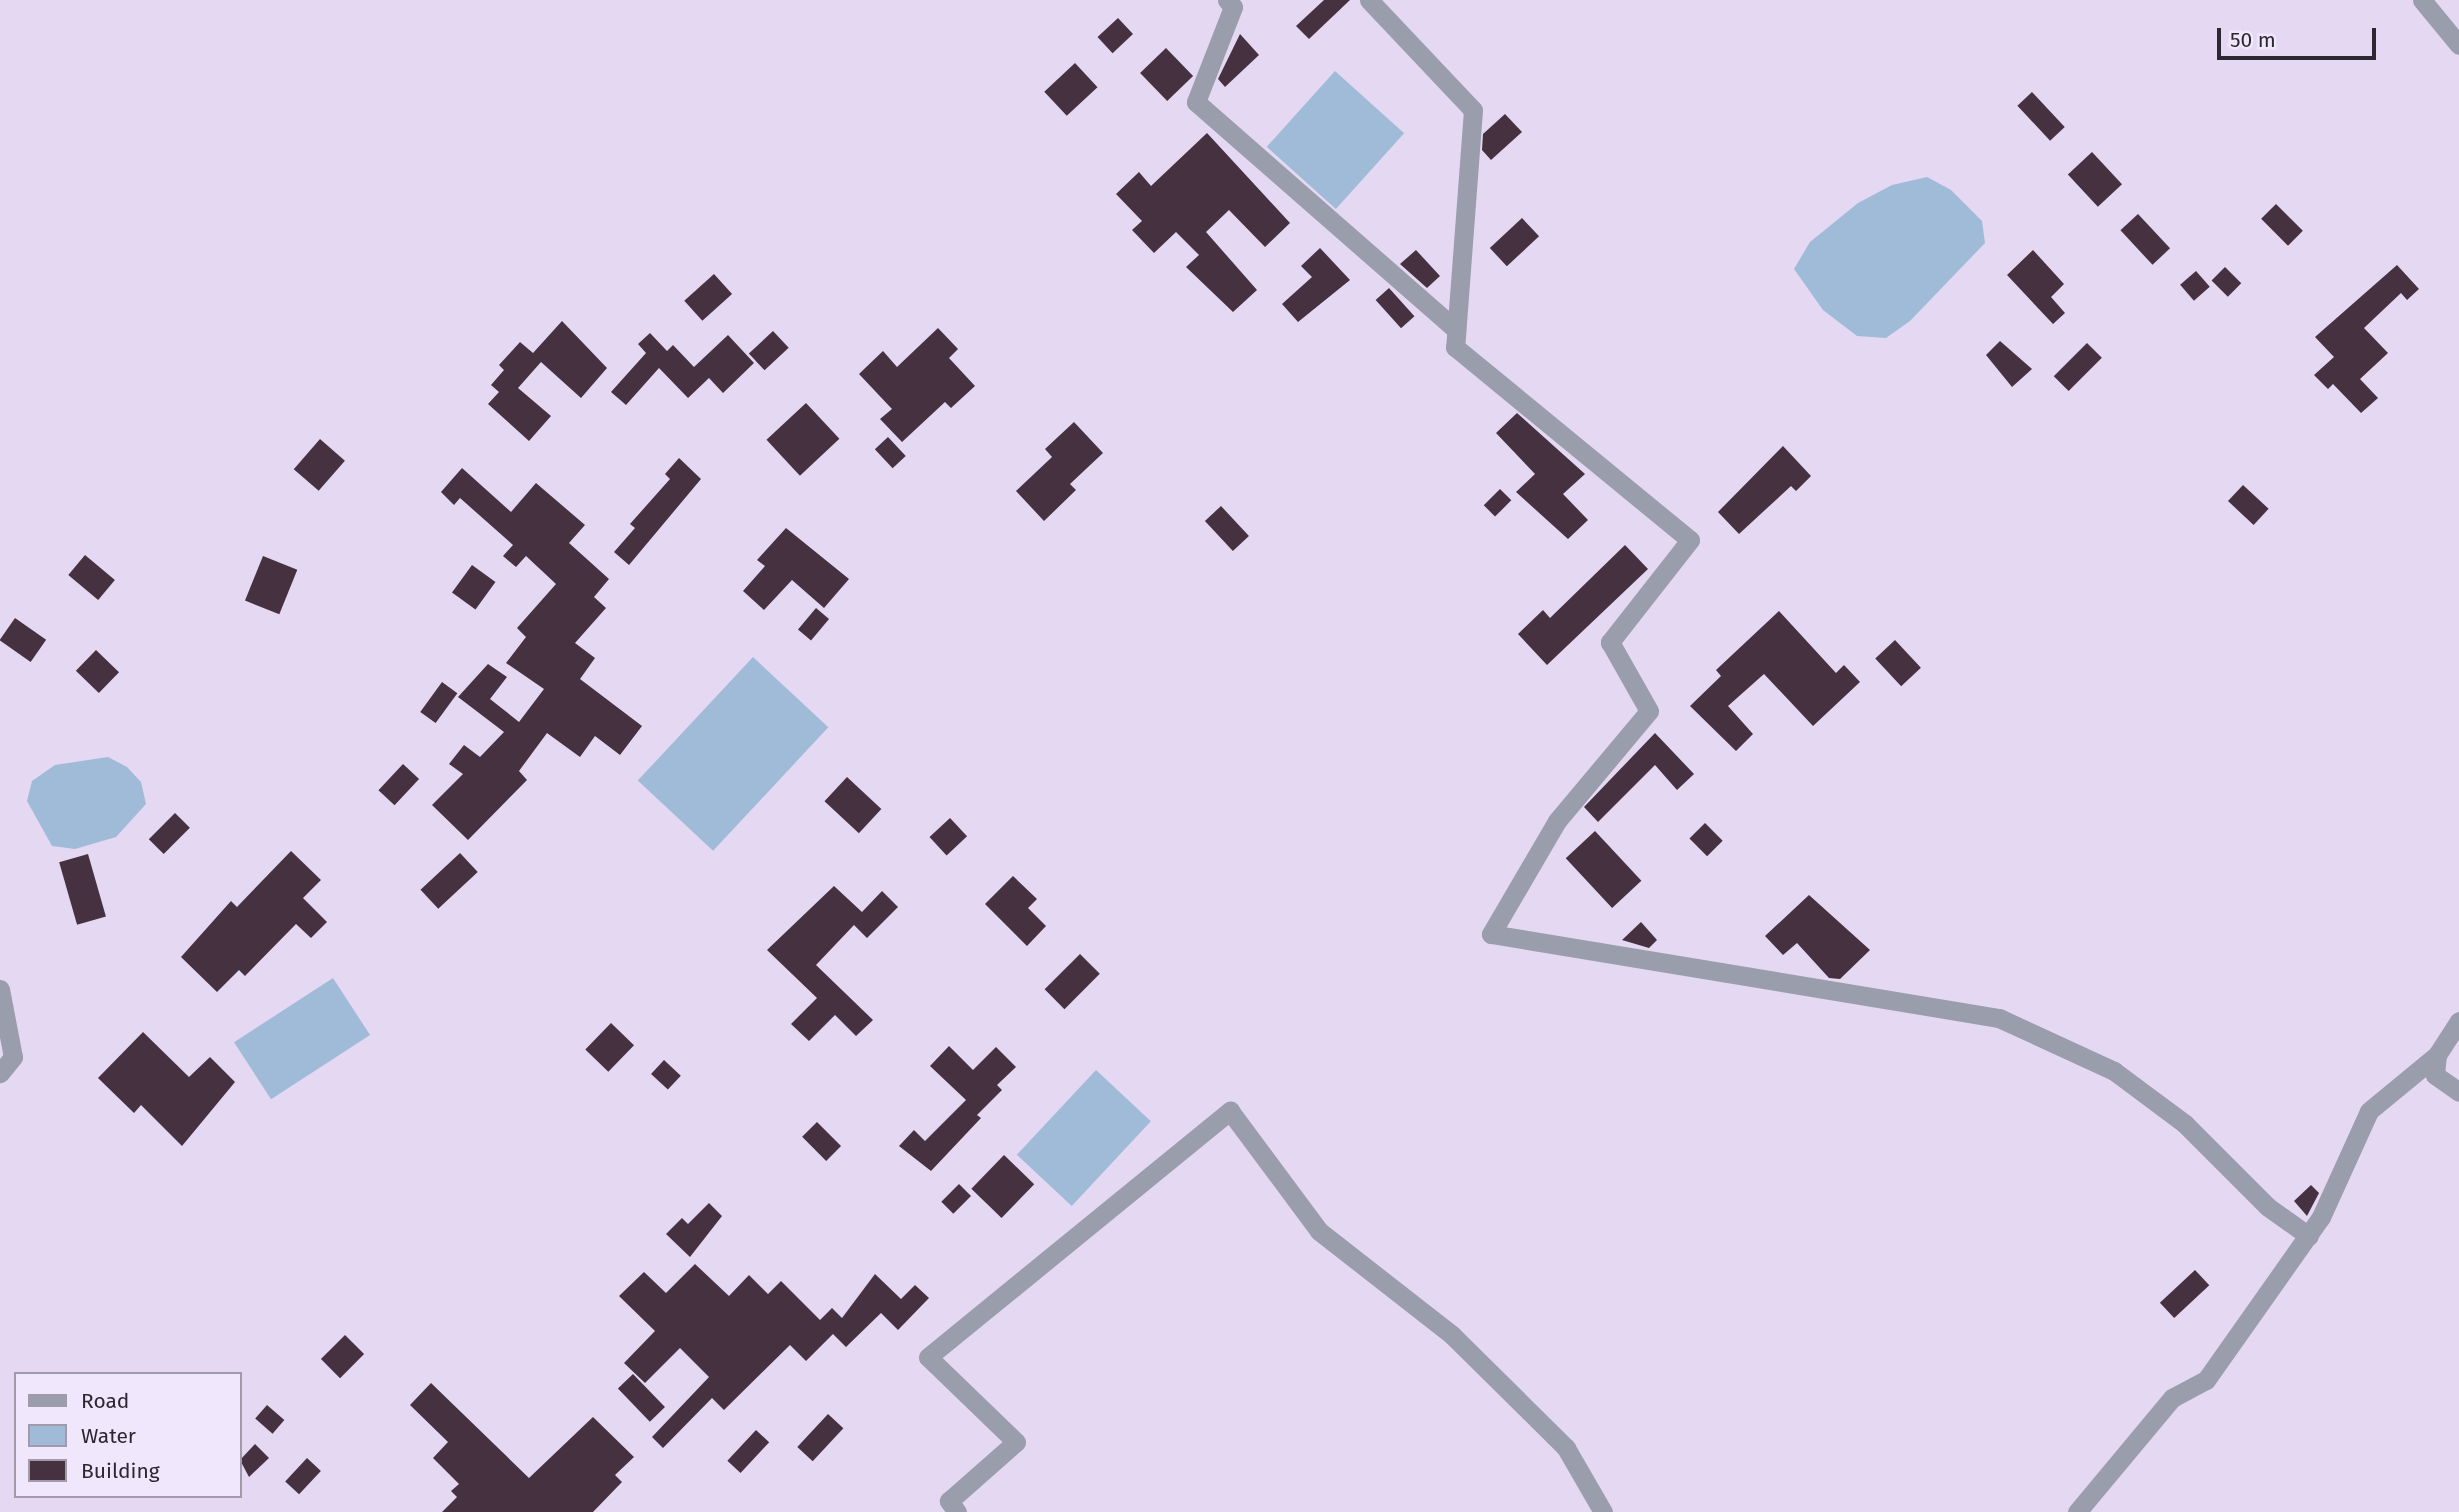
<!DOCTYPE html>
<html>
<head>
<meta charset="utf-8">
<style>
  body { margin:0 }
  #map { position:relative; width:2459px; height:1512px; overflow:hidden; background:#e5d8f3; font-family:"Fira Sans",sans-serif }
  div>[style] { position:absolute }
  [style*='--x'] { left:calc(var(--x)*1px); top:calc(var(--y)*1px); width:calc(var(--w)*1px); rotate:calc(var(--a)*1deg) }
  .water>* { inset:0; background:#a0bbd7; transform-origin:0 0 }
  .building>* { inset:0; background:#463140; transform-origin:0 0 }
  .street>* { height:19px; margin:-9.5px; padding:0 9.5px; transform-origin:9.5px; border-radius:9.5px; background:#9a9dac }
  span { translate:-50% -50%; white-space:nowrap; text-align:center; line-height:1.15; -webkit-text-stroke:7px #f1e7fc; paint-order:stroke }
  .legend { position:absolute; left:14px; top:1372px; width:228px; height:126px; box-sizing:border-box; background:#f1e7fc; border:2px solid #a29aab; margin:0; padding:9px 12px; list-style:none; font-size:21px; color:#2c2731 }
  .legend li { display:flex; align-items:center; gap:14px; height:35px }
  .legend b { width:35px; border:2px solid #a29aab }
  .scale { position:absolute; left:2217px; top:28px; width:159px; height:32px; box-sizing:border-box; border:4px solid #2c2731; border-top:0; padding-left:9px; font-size:21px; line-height:24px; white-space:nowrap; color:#2c2731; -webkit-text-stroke:5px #f1e7fc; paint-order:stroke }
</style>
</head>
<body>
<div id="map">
  <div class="water">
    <i style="left:1335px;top:71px;width:93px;height:102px;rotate:42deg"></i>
    <i style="clip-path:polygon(1927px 177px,1951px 190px,1982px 221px,1985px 243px,1910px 321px,1886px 338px,1857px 336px,1823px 310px,1794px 269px,1810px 242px,1858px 203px,1892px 185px)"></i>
    <i style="left:753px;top:657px;width:103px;height:169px;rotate:43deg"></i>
    <i style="clip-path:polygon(108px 757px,127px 767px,141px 782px,146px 804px,116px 837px,75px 849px,52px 846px,27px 801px,32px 781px,55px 765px)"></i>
    <i style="left:333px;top:978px;width:68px;height:118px;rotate:57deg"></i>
    <i style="left:1096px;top:1070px;width:75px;height:116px;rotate:43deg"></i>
  </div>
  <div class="building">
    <i style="clip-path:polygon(1324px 0,1350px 0,1309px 39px,1296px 26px)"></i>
    <i style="left:1118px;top:18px;width:22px;height:28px;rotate:47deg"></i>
    <i style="clip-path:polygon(1240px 34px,1259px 55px,1225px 87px,1218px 79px)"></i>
    <i style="left:1166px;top:48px;width:39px;height:36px;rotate:46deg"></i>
    <i style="left:1075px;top:63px;width:33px;height:42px;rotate:47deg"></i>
    <i style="left:2032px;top:92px;width:48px;height:20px;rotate:47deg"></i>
    <i style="clip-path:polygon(1505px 114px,1522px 132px,1491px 160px,1482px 150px,1483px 134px)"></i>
    <i style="clip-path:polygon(1207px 133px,1290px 223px,1265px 247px,1229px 210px,1206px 232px,1257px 290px,1233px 312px,1186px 267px,1199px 255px,1176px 232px,1154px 253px,1132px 230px,1142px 221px,1116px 194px,1139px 172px,1151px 186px)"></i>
    <i style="left:2092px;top:152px;width:44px;height:33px;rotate:47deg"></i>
    <i style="left:2276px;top:204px;width:38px;height:21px;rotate:45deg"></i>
    <i style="left:2138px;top:214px;width:47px;height:24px;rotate:47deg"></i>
    <i style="left:1522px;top:218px;width:25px;height:44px;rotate:47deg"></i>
    <i style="clip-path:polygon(1320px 248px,1350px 280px,1298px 322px,1282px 304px,1312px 277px,1301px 266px)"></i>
    <i style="clip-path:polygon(1416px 250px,1440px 276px,1427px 288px,1400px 264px)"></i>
    <i style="clip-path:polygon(2033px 250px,2064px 284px,2051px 297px,2065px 313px,2053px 324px,2007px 275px)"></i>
    <i style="clip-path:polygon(2397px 265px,2419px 289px,2407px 300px,2401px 293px,2364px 328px,2388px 353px,2360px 379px,2378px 398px,2361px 413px,2333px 384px,2328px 389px,2314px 375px,2334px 357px,2315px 337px)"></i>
    <i style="left:2225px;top:267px;width:23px;height:19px;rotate:45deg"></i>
    <i style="left:2196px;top:271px;width:21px;height:21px;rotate:49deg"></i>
    <i style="left:714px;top:274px;width:27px;height:40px;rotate:48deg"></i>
    <i style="left:1389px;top:288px;width:38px;height:18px;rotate:48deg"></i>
    <i style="clip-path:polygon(562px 321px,607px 368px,581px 398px,541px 362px,518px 388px,551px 416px,529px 441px,488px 404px,499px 392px,491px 385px,504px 370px,499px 365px,520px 342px,533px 353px)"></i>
    <i style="clip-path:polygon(938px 328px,958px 349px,949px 358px,975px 386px,951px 408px,945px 402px,902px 442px,880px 419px,892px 409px,859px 374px,883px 351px,897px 367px)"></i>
    <i style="left:773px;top:331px;width:23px;height:33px;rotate:47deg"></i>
    <i style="clip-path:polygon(650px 333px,667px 351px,673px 345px,694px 367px,728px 335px,754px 363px,723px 393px,709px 378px,688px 398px,659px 368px,626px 405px,611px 392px,646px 353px,638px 344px)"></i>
    <i style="clip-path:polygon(2000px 341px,2032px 369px,2012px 387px,1986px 355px)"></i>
    <i style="left:2087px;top:343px;width:21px;height:47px;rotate:45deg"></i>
    <i style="left:806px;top:403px;width:49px;height:54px;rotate:47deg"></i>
    <i style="clip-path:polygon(1517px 413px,1585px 474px,1563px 494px,1588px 520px,1568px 539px,1516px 492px,1535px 474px,1496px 433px)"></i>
    <i style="clip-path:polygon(1074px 422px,1103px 453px,1070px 484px,1076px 490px,1044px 521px,1016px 491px,1052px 457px,1045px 449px)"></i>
    <i style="left:888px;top:437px;width:26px;height:18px;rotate:47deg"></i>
    <i style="left:320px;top:439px;width:33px;height:40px;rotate:41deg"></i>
    <i style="clip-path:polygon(1783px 446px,1811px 476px,1796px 491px,1791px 486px,1739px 534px,1718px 512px)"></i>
    <i style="clip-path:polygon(679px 458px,701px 479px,629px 565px,614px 552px,635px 528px,630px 524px,670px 479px,665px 474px)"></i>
    <i style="clip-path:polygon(462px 468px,511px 512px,536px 483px,585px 525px,569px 543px,609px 579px,594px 597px,606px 608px,575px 643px,595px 658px,580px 679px,642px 726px,620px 755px,595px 736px,580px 757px,547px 733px,519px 771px,527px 780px,468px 840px,432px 805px,463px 774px,449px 764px,464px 745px,480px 757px,504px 732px,458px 697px,488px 664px,507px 677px,490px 699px,519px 722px,544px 689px,506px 663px,526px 637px,517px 628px,556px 584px,526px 556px,516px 567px,503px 556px,513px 545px,460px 498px,454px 505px,441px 492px)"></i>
    <i style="left:2243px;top:485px;width:35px;height:22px;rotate:43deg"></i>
    <i style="left:1500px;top:489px;width:16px;height:23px;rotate:45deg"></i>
    <i style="left:1221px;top:506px;width:41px;height:22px;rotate:47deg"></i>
    <i style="clip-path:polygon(786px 528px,849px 579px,824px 608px,792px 580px,764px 610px,743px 591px,765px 566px,757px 560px)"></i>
    <i style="clip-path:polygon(1625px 545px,1648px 569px,1547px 665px,1518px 634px,1543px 610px,1550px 618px)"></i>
    <i style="left:85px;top:555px;width:39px;height:26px;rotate:40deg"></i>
    <i style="left:263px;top:556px;width:37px;height:48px;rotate:22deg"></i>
    <i style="left:472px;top:565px;width:29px;height:34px;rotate:36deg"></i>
    <i style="left:816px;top:608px;width:17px;height:28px;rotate:40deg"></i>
    <i style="clip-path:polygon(1779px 611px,1836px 673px,1844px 665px,1860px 682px,1813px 726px,1764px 674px,1728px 706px,1753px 734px,1736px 751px,1690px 706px,1721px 676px,1716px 670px)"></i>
    <i style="left:15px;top:618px;width:38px;height:27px;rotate:35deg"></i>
    <i style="left:1895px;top:640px;width:38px;height:27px;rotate:47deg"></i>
    <i style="left:96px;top:650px;width:32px;height:29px;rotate:44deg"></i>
    <i style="left:442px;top:682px;width:19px;height:37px;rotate:36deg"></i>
    <i style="clip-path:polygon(1655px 733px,1694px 774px,1677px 790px,1655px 765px,1598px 822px,1584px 807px)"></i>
    <i style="left:403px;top:764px;width:22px;height:36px;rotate:43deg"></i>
    <i style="left:847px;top:777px;width:47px;height:33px;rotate:43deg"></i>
    <i style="left:175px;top:813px;width:21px;height:37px;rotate:45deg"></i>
    <i style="left:950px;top:818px;width:25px;height:28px;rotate:47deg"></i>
    <i style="left:1705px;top:823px;width:25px;height:22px;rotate:45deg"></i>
    <i style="left:1595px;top:831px;width:68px;height:40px;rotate:47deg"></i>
    <i style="clip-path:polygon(291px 851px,321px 880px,303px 898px,327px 922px,311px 938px,296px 924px,245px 976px,239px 970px,217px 992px,181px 957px,231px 901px,237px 907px)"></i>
    <i style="left:460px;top:853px;width:26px;height:54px;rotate:47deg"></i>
    <i style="left:88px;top:854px;width:65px;height:30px;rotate:74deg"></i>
    <i style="clip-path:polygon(1013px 876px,1037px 899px,1028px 908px,1046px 926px,1027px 946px,985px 904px)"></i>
    <i style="clip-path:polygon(834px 886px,862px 912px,882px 891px,898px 907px,867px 938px,854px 925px,816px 965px,873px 1020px,856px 1036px,835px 1015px,809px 1041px,791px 1024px,817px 998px,767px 950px)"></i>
    <i style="clip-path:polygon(1809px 895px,1870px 950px,1840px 979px,1829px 978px,1797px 943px,1783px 955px,1765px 936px)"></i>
    <i style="clip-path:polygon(1641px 922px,1657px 940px,1649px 948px,1622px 940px)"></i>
    <i style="left:1080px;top:954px;width:28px;height:50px;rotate:45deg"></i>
    <i style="left:611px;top:1023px;width:32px;height:37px;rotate:44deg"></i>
    <i style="clip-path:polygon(143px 1032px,189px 1077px,210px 1057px,235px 1082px,182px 1146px,141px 1105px,134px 1113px,98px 1078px)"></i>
    <i style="clip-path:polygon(949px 1046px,973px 1070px,996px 1047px,1016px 1067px,997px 1085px,1002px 1090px,977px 1115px,981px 1118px,931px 1171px,899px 1146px,914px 1130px,925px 1141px,966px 1100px,930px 1066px)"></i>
    <i style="left:664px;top:1060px;width:23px;height:19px;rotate:43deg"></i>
    <i style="left:817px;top:1122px;width:34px;height:21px;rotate:45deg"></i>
    <i style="left:1004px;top:1155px;width:42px;height:47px;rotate:44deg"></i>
    <i style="left:959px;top:1184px;width:17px;height:25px;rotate:45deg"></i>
    <i style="clip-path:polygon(2311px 1185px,2319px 1193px,2307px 1216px,2294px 1201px)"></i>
    <i style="clip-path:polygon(709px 1203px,722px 1216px,690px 1257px,666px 1234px,682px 1218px,688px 1224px)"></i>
    <i style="clip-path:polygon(695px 1264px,729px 1296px,749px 1275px,768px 1294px,781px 1281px,820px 1320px,832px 1308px,842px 1318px,875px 1274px,901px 1299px,915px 1285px,929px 1298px,898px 1330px,881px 1313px,846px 1347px,833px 1334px,806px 1361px,790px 1345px,724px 1410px,712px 1398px,663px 1448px,652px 1437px,709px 1377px,680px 1348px,645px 1383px,624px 1363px,655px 1331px,619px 1296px,644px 1272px,666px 1293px)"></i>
    <i style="left:2195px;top:1270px;width:21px;height:48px;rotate:47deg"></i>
    <i style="left:345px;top:1335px;width:27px;height:34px;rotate:45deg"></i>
    <i style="left:633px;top:1374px;width:46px;height:21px;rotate:46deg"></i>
    <i style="clip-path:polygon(431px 1383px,529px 1478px,593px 1417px,634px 1457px,615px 1475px,622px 1482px,593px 1512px,442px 1512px,457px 1497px,451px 1491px,459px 1484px,433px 1458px,448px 1442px,410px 1405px)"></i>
    <i style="left:267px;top:1405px;width:23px;height:18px;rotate:41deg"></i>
    <i style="left:828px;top:1414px;width:21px;height:45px;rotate:43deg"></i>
    <i style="left:756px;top:1430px;width:18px;height:42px;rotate:43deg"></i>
    <i style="clip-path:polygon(255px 1444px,269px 1458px,249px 1477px,240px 1460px)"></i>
    <i style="left:307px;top:1458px;width:19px;height:32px;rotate:43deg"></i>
  </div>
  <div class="street">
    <i style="--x:1227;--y:0;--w:9;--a:49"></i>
    <i style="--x:1233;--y:7;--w:102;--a:111.3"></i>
    <i style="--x:1196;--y:102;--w:346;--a:41.2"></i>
    <i style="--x:1369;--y:0;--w:151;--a:46.6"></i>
    <i style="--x:1473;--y:110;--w:238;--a:94.3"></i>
    <i style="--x:1455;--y:347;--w:304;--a:39.4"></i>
    <i style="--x:1690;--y:540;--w:130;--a:128.1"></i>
    <i style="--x:1610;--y:642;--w:79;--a:60.5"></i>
    <i style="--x:1649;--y:711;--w:143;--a:129.9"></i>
    <i style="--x:1557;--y:821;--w:131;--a:120.3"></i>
    <i style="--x:1491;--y:934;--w:515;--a:9.39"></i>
    <i style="--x:1999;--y:1018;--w:127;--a:24.7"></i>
    <i style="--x:2114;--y:1071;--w:89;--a:36.7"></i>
    <i style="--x:2185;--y:1124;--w:117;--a:45"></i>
    <i style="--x:2268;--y:1207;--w:50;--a:35.3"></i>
    <i style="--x:2422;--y:0;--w:58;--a:50.6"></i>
    <i style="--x:0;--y:989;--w:69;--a:79.2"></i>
    <i style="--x:13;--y:1057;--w:21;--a:129"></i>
    <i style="--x:2459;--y:1021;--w:40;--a:122.9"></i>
    <i style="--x:2437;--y:1055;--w:20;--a:96"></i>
    <i style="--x:2435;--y:1075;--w:29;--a:35"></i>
    <i style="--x:957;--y:1512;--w:14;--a:-126"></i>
    <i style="--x:949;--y:1501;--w:89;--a:-41.4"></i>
    <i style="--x:1016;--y:1442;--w:122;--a:-136"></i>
    <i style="--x:928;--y:1357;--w:390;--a:-39.2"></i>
    <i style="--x:1230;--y:1111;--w:149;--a:53.4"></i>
    <i style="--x:1319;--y:1231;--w:169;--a:38"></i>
    <i style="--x:1452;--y:1335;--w:161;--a:44.7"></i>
    <i style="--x:1566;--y:1448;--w:74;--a:60"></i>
    <i style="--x:2077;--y:1512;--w:148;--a:-50.2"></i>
    <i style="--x:2172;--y:1398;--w:38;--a:-28"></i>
    <i style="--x:2206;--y:1380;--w:199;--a:-54.8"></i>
    <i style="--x:2321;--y:1217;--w:116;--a:-65.6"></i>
    <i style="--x:2369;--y:1111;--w:88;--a:-39.5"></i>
  </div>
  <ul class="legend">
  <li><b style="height:9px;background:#9a9dac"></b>Road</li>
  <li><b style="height:19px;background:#a0bbd7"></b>Water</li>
  <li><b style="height:19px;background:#463140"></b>Building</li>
  </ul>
  <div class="scale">50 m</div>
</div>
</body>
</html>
